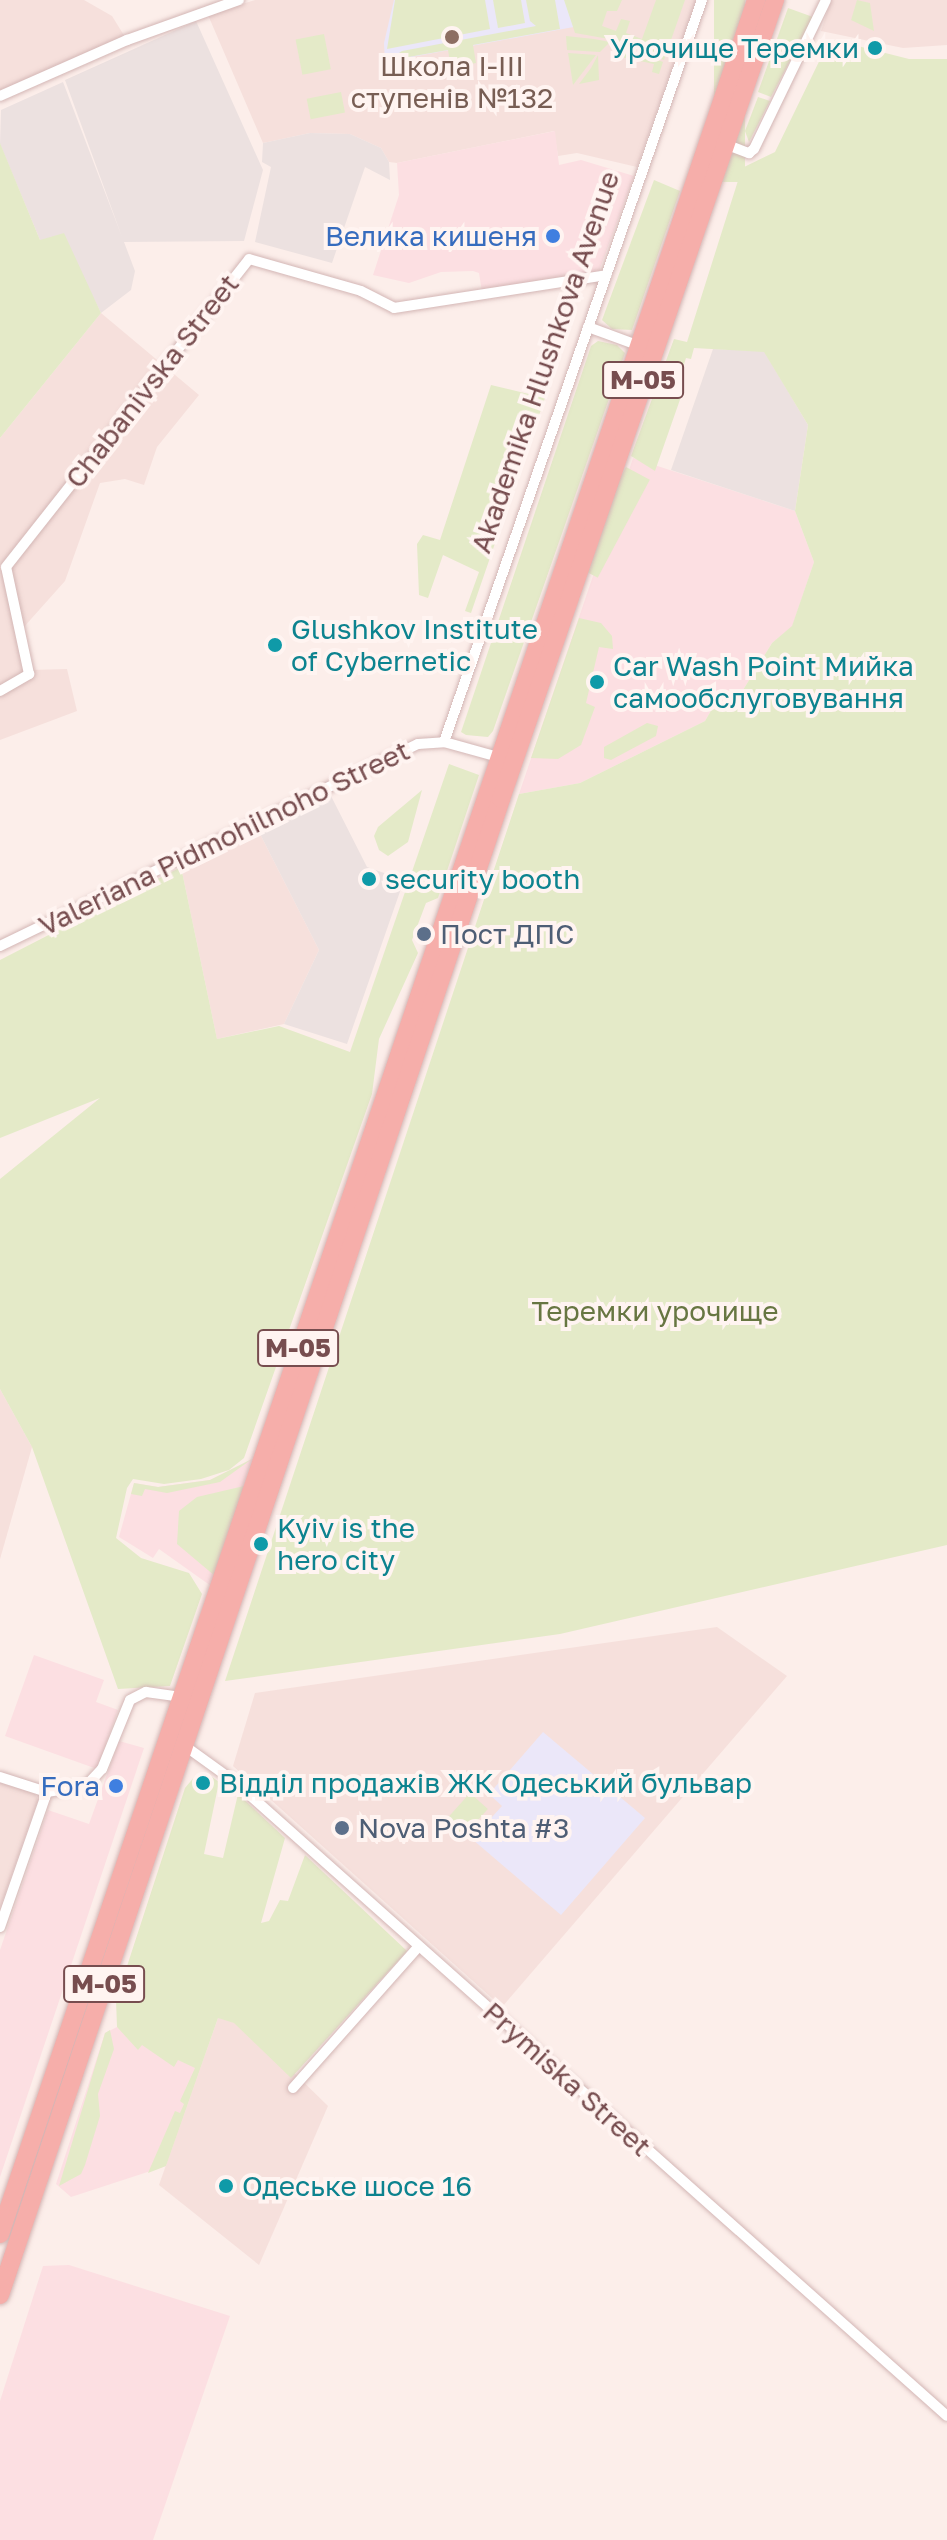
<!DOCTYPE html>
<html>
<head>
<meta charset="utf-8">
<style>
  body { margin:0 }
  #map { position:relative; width:947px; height:2540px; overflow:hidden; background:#fceeea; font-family:"Golos Text",sans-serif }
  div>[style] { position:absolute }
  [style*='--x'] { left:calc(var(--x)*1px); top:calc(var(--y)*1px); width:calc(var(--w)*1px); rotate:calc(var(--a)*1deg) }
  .residential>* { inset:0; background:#f6e0dc }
  .commercial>* { inset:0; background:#fcdfe2 }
  .industrial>* { inset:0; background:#ece1e0 }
  .education>* { inset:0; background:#ebe7f9 }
  .green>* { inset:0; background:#e4eac8; transform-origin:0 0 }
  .roads { filter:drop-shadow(0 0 2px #d3b6b5) drop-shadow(0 0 2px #d3b6b5) }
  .minor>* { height:10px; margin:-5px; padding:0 5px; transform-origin:5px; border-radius:5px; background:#fff }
  .trunk>* { height:18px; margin:-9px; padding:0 9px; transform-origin:9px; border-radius:9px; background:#f6aeaa }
  .dots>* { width:22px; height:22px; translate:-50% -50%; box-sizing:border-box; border:4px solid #fff4f1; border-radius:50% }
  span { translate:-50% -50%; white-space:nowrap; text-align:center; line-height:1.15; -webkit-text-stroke:8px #fff4f1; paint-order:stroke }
  .shield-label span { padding:2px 6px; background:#fff4f1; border:2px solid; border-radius:6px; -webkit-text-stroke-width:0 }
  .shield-label { font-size:26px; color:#774d4f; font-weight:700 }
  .culture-label { font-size:28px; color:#0d838f }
  .right { translate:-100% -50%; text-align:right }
  .left { translate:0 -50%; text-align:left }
  .education-label { font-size:28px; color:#785e54 }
  .shop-label { font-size:28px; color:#366cbe }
  .street-label { font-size:28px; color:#774d4f }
  .service-label { font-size:28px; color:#4e5e75 }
  .park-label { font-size:28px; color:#677642 }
</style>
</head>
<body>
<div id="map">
  <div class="residential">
    <i style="clip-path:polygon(0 0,84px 0,112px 16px,125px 37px,0 93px)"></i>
    <i style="clip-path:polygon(255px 0,696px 0,637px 167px,577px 153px,558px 156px,554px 131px,397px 163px,389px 162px,381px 148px,350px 134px,310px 133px,263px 143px,208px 15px)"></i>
    <i style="clip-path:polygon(831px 0,947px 0,947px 45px,903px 48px,821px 31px)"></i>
    <i style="clip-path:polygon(101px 313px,199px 395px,157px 447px,144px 485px,125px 479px,100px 483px,65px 581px,23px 628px,30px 670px,67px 669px,77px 711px,0 740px,0 438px)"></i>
    <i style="clip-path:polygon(258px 830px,319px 950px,284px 1024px,217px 1039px,181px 867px)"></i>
    <i style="clip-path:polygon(0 1389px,32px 1447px,0 1559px)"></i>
    <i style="clip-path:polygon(717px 1627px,787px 1676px,502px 2007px,233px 1766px,255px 1693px)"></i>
    <i style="clip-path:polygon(0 1782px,35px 1794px,38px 1800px,0 1908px)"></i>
    <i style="clip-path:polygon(237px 2017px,328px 2106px,259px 2265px,159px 2185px,218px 2018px)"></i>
  </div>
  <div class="commercial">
    <i style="clip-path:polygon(555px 131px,559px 165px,581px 160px,634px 176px,599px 271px,482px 292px,479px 273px,473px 271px,441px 272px,409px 283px,373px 275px,399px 195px,397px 163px)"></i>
    <i style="clip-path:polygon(633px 458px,795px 511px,814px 562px,792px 627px,772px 643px,730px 711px,712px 709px,705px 721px,580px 783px,519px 794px)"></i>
    <i style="clip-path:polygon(252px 1459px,211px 1586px,159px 1549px,153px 1558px,119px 1537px,134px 1483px,158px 1487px,210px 1480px)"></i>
    <i style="clip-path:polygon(34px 1655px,104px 1680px,96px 1702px,118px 1710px,97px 1769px,5px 1736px)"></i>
    <i style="clip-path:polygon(119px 1741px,144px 1748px,0 2177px,0 1950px,48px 1810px,89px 1824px)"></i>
    <i style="clip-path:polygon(117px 2027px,128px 2037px,202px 2064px,166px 2166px,71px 2197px,56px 2184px,105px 2033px)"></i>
    <i style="clip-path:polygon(69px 2265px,230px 2316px,153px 2540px,0 2540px,0 2401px,43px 2266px)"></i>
  </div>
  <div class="industrial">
    <i style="clip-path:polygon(196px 21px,263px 170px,244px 241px,124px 242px,135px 271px,131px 290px,101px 313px,80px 271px,40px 240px,0 144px,1px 110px,63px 82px,122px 237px,65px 80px)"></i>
    <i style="clip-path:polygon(310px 133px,350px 134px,381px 148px,389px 162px,390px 180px,365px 167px,332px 263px,255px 242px,271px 167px,262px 162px,263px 143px)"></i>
    <i style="clip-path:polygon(713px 349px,764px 351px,808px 425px,795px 511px,671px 470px)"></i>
    <i style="clip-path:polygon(330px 794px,367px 867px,404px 880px,347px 1044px,284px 1024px,319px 950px,258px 830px)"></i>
  </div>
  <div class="education">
    <i style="clip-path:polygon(394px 0,588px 0,579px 26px,385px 62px,384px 43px)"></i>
    <i style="clip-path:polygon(543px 1732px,645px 1818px,561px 1915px,472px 1839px,502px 1806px,489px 1794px)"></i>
  </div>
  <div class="green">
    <i style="clip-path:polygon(395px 0,485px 0,490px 29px,387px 49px)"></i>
    <i style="clip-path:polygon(493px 0,521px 0,525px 23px,498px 28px)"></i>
    <i style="clip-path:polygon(526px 0,555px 0,560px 29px,473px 45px,476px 63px,451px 68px,448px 50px,386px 61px,402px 51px,536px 26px,530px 21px)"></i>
    <i style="clip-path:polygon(564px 0,622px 0,617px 11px,607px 11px,602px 26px,616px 31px,621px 19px,630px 21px,626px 33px,642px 39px,656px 0,685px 0,664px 60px,609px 39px,575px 33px)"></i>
    <i style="left:714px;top:0;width:31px;height:182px"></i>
    <i style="clip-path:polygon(857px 0,870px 3px,874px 31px,851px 20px)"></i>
    <i style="clip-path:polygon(788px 8px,813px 17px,771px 97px,758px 92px)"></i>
    <i style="left:324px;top:34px;width:36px;height:29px;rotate:79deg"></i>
    <i style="clip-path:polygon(566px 36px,594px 39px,610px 42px,600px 52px,567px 50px)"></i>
    <i style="clip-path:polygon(830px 39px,909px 59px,947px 59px,947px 1545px,560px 1634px,225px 1681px,519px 794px,580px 783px,705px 721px,712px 709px,730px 711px,772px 643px,792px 626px,814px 562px,795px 511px,808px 425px,764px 352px,694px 348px,691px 359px,686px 358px,678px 384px,683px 391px,655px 471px,631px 456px,674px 339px,687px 342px,742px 168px,775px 152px)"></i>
    <i style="clip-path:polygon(629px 49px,663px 62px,659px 74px,652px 72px,654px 64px,621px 57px)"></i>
    <i style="clip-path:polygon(568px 53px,596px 55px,573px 85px)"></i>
    <i style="clip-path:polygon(598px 55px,599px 80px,579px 84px,591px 68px)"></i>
    <i style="left:341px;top:92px;width:21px;height:35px;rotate:79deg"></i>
    <i style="clip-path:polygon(758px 97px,770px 101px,749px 142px,745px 131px)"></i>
    <i style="clip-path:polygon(0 143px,40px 240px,64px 233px,101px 313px,0 438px)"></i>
    <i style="clip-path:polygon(654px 180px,680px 191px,632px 330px,612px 329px,602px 320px)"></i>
    <i style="clip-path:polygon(598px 341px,617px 345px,625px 353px,493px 731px,488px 737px,466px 735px,461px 732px,591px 346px)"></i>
    <i style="clip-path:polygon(491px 385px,545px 398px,471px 613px,465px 611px,479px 572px,443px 555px,428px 598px,419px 595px,417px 544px,423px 535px,440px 540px)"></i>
    <i style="left:626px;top:467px;width:27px;height:111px;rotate:28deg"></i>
    <i style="clip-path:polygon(579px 618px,601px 623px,612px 636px,613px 649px,599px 647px,586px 703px,595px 707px,581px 745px,558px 759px,531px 758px)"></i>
    <i style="clip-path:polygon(647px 723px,658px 726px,656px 736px,611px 760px,604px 758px,604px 747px)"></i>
    <i style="clip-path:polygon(449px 764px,479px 775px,438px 898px,426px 903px,412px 940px,418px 953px,379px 1039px,372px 1094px,244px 1458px,229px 1470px,201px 1479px,164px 1484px,133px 1479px,127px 1488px,116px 1538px,141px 1558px,189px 1573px,202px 1594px,170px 1686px,118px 1689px,32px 1447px,0 1389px,0 1179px,100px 1098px,0 1138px,0 960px,181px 867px,217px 1039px,279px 1026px,350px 1052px)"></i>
    <i style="clip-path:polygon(422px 790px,408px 842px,388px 856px,379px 850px,374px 836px,378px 827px)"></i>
    <i style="clip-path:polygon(252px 1459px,220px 1482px,167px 1493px,145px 1489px,142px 1496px,131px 1494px,134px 1483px,158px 1487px,210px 1480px)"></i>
    <i style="clip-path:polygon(244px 1486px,215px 1576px,177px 1544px,179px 1511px,197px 1497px)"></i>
    <i style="clip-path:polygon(208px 1774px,219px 1782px,204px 1854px,223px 1858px,238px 1794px,285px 1838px,261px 1923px,269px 1921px,280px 1900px,288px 1901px,305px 1855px,407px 1951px,291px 2078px,234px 2023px,218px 2018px,166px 2166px,148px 2173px,175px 2111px,180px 2113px,184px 2104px,180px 2101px,195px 2068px,178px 2060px,174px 2067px,142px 2045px,138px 2050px,117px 2027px,116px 2000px,185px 1788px,195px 1776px)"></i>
    <i style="left:470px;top:1793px;width:24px;height:40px;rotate:42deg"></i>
    <i style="clip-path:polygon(110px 2030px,114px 2049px,98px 2094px,100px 2116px,85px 2165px,81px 2174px,59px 2186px,105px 2033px)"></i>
  </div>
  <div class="roads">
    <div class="minor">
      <i style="--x:0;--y:96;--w:139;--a:-23.8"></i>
      <i style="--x:127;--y:40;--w:119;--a:-19.7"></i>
      <i style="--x:725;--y:144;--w:26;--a:21"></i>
      <i style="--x:749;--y:153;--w:6;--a:-39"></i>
      <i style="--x:754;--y:149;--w:165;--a:-64.2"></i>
      <i style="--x:588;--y:327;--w:52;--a:20.2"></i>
      <i style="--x:0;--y:691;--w:34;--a:-30"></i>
      <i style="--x:29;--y:674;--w:109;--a:-102.1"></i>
      <i style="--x:6;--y:567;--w:392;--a:-51.7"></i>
      <i style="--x:249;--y:259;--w:116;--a:15.9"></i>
      <i style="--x:361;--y:291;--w:37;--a:27"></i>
      <i style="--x:394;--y:308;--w:215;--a:-8.8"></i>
      <i style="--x:444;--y:742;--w:786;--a:-70.83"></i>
      <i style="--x:0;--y:946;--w:464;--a:-25.8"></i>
      <i style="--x:418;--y:744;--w:26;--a:-4"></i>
      <i style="--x:444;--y:742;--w:56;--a:15.5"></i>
      <i style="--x:185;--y:1746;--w:62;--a:35.8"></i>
      <i style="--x:235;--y:1782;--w:953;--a:41.68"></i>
      <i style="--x:0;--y:1777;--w:49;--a:17.7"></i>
      <i style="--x:47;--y:1792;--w:39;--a:-9"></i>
      <i style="--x:86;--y:1786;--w:23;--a:-47"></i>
      <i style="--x:102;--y:1769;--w:74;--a:-67.9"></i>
      <i style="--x:130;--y:1700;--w:18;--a:-27"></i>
      <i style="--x:146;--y:1692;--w:35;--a:8"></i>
      <i style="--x:0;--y:1927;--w:143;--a:-70.8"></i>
      <i style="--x:293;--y:2088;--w:188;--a:-48.4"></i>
    </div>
    <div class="trunk">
      <i style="--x:0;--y:2234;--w:2358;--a:-71.3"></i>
      <i style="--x:0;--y:2295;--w:1578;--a:-71.48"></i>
      <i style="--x:501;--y:799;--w:845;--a:-71.07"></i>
    </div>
  </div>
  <div class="dots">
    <i style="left:452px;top:37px;background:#8d6e63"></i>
    <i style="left:875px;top:48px;background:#0f9aa8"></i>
    <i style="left:553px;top:236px;background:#3f7fe0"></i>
    <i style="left:275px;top:645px;background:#0f9aa8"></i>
    <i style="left:597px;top:682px;background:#0f9aa8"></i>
    <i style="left:369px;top:879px;background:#0f9aa8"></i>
    <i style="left:424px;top:934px;background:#5c6f8a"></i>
    <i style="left:261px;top:1544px;background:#0f9aa8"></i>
    <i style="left:203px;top:1783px;background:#0f9aa8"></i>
    <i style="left:116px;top:1786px;background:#3f7fe0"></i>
    <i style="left:342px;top:1828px;background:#5c6f8a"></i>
    <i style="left:226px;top:2186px;background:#0f9aa8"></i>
  </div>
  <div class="shield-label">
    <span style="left:643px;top:380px">М-05</span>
    <span style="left:298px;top:1348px">М-05</span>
    <span style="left:104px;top:1984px">М-05</span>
  </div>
  <div class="culture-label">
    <span class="right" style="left:859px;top:48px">Урочище Теремки</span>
    <span class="left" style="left:291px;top:645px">Glushkov Institute<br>of Cybernetic</span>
    <span class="left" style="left:613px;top:682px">Car Wash Point Мийка<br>самообслуговування</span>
    <span class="left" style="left:385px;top:879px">security booth</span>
    <span class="left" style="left:277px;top:1544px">Kyiv is the<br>hero city</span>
    <span class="left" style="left:219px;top:1783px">Відділ продажів ЖК Одеський бульвар</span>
    <span class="left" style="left:242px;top:2186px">Одеське шосе 16</span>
  </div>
  <div class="education-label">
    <span style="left:452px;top:82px">Школа І-ІІІ<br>ступенів №132</span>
  </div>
  <div class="shop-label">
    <span class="right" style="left:537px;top:236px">Велика кишеня</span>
    <span class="right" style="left:100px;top:1786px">Fora</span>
  </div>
  <div class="street-label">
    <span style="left:545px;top:362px;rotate:-71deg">Akademika Hlushkova Avenue</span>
    <span style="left:152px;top:381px;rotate:-52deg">Chabanivska Street</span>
    <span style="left:224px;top:838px;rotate:-26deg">Valeriana Pidmohilnoho Street</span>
    <span style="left:567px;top:2079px;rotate:42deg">Prymiska Street</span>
  </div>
  <div class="service-label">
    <span class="left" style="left:440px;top:934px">Пост ДПС</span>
    <span class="left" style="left:358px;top:1828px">Nova Poshta #3</span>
  </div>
  <div class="park-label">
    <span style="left:655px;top:1311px">Теремки урочище</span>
  </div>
</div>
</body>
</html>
